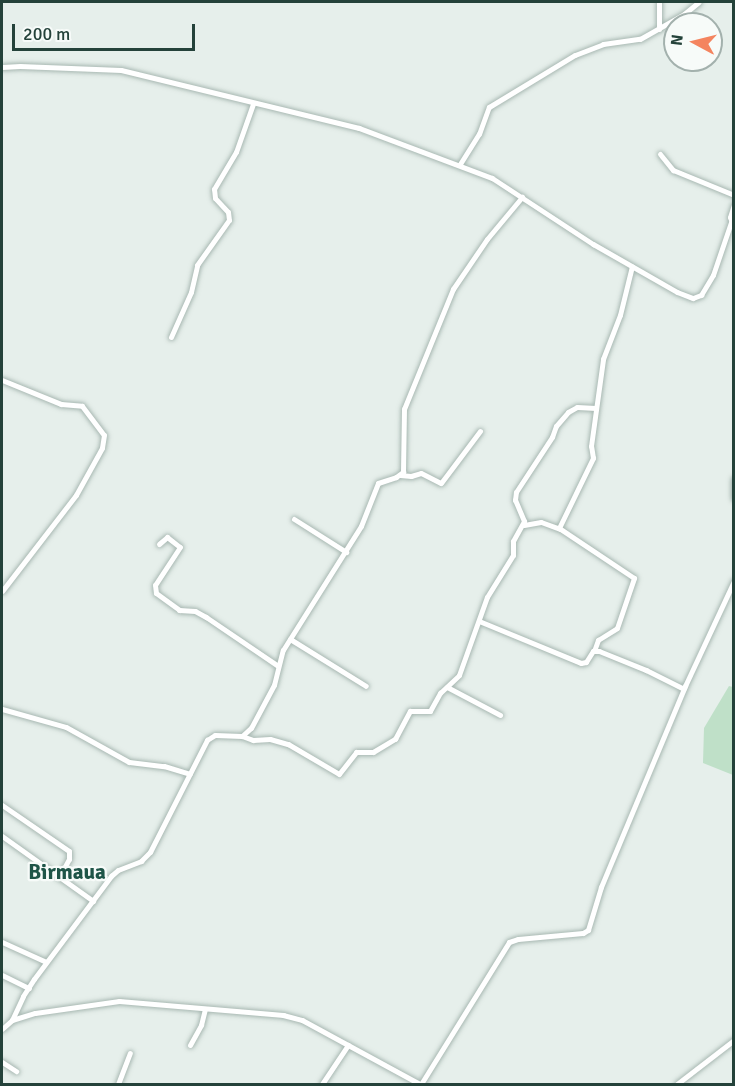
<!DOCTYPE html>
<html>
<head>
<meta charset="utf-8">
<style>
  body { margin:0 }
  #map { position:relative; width:735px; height:1086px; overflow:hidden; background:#e6efeb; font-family:Signika,sans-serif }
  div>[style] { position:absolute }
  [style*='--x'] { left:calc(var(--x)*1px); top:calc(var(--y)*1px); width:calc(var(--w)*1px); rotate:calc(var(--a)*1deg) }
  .green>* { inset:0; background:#bfe0c8 }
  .roads { filter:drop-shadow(0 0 2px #a8b8b2) drop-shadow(0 0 2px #a8b8b2) }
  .minor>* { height:5px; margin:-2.5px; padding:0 2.5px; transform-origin:2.5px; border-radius:2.5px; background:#fff }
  span { translate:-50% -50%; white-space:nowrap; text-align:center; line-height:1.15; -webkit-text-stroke:4.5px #f7fbf9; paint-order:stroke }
  .quarter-label { font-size:21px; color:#1f5548; font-weight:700 }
  .frame { position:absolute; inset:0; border:3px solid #24423a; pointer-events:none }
  .north { position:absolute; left:663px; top:12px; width:60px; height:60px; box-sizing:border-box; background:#f7fbf9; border:2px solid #a3b1ad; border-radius:50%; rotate:277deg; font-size:16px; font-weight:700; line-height:24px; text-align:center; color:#24423a }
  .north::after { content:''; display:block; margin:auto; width:21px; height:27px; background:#f4845f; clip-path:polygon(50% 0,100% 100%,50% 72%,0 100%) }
  .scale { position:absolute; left:12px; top:24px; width:183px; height:27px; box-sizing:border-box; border:3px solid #24423a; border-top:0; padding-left:8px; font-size:18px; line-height:21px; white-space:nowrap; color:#24423a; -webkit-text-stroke:4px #f7fbf9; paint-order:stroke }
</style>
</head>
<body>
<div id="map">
  <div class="green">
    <i style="clip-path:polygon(729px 686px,733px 687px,733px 775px,703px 763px,704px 728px)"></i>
  </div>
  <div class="roads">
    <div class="minor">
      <i style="--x:659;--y:29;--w:27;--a:-90"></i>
      <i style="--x:2;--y:67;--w:18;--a:-3"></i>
      <i style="--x:20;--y:66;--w:101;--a:2.3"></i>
      <i style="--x:121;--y:70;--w:245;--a:13.7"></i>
      <i style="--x:359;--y:128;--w:142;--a:20.6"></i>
      <i style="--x:492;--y:178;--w:121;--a:33.2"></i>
      <i style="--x:593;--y:244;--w:97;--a:29.7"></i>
      <i style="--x:677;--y:292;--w:17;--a:21"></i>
      <i style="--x:693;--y:298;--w:9;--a:-21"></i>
      <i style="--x:701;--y:295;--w:23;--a:-59"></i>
      <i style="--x:713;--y:275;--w:56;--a:-71.2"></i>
      <i style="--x:660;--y:154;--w:21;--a:51"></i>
      <i style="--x:673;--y:170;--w:66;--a:22.3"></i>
      <i style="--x:460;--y:164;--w:36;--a:-58"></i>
      <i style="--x:479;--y:134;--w:29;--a:-70"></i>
      <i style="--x:489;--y:107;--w:100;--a:-31.2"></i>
      <i style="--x:575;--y:55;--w:30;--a:-21"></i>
      <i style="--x:603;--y:44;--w:37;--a:-8"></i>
      <i style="--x:640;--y:39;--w:51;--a:-29.6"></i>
      <i style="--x:684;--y:14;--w:19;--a:-39"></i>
      <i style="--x:732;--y:223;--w:6;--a:-108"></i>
      <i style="--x:730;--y:217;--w:13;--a:-72"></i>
      <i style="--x:171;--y:337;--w:49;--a:-66"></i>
      <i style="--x:191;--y:292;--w:28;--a:-77"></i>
      <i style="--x:197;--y:265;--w:55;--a:-54.6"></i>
      <i style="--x:229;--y:220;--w:8;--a:-97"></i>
      <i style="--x:228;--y:212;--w:19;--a:-133"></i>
      <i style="--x:215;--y:198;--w:9;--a:-96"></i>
      <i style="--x:214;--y:189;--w:43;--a:-59.3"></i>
      <i style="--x:236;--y:152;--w:51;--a:-70.5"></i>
      <i style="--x:2;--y:380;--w:64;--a:22.1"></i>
      <i style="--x:61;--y:404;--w:21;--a:5"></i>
      <i style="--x:82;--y:406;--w:36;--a:53"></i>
      <i style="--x:104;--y:435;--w:13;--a:99"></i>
      <i style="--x:102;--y:448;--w:54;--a:119"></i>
      <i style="--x:76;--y:495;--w:121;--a:127.6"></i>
      <i style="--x:400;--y:475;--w:11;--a:5"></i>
      <i style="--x:411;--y:476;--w:10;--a:-17"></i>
      <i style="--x:421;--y:473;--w:22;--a:27"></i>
      <i style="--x:441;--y:483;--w:65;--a:-53.1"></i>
      <i style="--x:734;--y:479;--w:19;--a:90"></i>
      <i style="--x:294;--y:519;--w:62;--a:32.4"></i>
      <i style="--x:524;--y:525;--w:17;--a:-10"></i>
      <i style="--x:541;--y:522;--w:20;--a:20"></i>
      <i style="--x:159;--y:544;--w:11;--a:-41"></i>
      <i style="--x:167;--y:537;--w:16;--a:38"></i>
      <i style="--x:180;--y:547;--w:45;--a:123.3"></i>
      <i style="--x:155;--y:585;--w:8;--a:83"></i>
      <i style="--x:156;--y:593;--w:29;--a:36"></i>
      <i style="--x:179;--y:610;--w:16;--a:4"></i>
      <i style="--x:195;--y:611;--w:13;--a:29"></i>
      <i style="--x:206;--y:617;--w:87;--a:34.2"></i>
      <i style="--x:479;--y:621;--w:110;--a:22.4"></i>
      <i style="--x:581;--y:663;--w:5;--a:-11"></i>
      <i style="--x:586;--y:662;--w:13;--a:-58"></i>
      <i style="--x:593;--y:651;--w:6;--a:0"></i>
      <i style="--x:599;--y:651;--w:51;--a:22"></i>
      <i style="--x:646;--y:670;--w:42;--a:26.6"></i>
      <i style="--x:290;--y:639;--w:89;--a:31.7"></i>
      <i style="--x:594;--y:651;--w:12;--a:-70"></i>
      <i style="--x:598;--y:640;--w:22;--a:-32"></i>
      <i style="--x:617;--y:628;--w:53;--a:-71.2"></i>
      <i style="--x:634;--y:578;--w:90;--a:-146.3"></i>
      <i style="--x:559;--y:528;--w:78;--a:-64.1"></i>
      <i style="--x:593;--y:458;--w:12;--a:-99"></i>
      <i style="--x:591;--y:446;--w:88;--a:-82.1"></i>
      <i style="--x:603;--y:359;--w:47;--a:-68.9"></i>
      <i style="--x:620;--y:315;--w:50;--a:-76.2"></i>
      <i style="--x:447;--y:687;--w:60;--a:27.8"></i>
      <i style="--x:2;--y:709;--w:66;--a:15.7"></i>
      <i style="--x:66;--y:727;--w:72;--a:29.1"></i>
      <i style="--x:129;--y:762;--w:35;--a:7"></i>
      <i style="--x:164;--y:766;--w:27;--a:17"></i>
      <i style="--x:242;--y:736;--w:12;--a:20"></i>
      <i style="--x:253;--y:740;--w:17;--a:-3"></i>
      <i style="--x:270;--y:739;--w:19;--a:16"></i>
      <i style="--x:288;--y:744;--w:59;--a:30.5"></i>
      <i style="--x:339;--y:774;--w:28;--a:-52"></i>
      <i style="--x:356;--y:752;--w:17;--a:0"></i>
      <i style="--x:373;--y:752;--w:26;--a:-31"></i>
      <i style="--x:395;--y:739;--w:32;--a:-62"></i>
      <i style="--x:410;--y:711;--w:20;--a:0"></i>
      <i style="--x:430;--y:711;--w:21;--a:-61"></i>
      <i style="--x:440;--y:693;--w:26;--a:-43"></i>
      <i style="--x:459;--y:675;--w:83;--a:-70.3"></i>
      <i style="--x:487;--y:597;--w:49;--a:-58.2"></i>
      <i style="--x:513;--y:555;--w:14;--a:-90"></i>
      <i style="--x:513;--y:541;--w:23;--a:-61"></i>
      <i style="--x:524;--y:521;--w:23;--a:-113"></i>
      <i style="--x:515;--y:500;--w:8;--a:-83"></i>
      <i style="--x:516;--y:492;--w:66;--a:-56.8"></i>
      <i style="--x:552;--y:437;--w:12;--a:-70"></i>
      <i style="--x:556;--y:426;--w:18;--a:-49"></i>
      <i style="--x:568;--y:412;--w:10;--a:-29"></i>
      <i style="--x:577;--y:407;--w:19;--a:3"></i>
      <i style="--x:2;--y:805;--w:81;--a:34.5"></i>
      <i style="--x:69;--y:851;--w:8;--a:90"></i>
      <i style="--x:69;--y:859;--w:21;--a:119"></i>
      <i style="--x:2;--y:836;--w:112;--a:35.5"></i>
      <i style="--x:2;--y:942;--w:48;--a:24.4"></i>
      <i style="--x:2;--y:975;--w:30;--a:26"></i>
      <i style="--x:12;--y:1020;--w:26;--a:-65"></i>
      <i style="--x:23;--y:996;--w:20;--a:-57"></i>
      <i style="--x:34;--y:979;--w:129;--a:-53.2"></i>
      <i style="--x:111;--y:876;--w:9;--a:-41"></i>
      <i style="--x:118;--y:870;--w:25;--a:-21"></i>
      <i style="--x:141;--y:861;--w:13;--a:-45"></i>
      <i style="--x:150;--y:852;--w:126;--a:-63"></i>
      <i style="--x:207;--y:740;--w:9;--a:-32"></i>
      <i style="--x:215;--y:735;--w:27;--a:2"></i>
      <i style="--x:242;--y:736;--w:12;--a:-42"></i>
      <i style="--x:251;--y:728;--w:49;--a:-61.9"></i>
      <i style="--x:274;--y:685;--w:36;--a:-76"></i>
      <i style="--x:283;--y:650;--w:146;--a:-57.8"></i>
      <i style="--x:361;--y:526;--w:46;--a:-68.4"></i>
      <i style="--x:378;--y:483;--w:19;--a:-18"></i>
      <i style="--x:396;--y:477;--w:9;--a:-36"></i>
      <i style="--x:403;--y:472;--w:63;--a:-89.1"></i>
      <i style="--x:404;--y:409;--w:130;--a:-67.8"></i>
      <i style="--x:453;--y:289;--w:60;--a:-55.8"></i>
      <i style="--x:487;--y:239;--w:55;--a:-50.2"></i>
      <i style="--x:2;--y:1029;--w:13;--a:-42"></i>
      <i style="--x:12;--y:1020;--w:24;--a:-17"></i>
      <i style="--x:35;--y:1013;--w:85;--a:-8.1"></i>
      <i style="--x:119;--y:1001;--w:165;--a:4.9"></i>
      <i style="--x:283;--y:1015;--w:20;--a:15"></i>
      <i style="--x:302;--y:1020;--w:134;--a:28.5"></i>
      <i style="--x:190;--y:1045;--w:23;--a:-61"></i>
      <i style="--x:201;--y:1025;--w:16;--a:-76"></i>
      <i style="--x:2;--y:1062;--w:17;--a:33"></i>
      <i style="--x:118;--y:1084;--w:33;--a:-69"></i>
      <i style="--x:322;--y:1084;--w:47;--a:-56.3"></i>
      <i style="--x:421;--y:1084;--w:167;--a:-58.2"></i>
      <i style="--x:509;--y:942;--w:9;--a:-18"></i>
      <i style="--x:518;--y:939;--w:65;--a:-5.3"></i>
      <i style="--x:583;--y:933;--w:6;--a:-31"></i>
      <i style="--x:588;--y:930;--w:45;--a:-73.2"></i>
      <i style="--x:601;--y:887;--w:218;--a:-67.3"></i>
      <i style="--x:685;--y:686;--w:116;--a:-65"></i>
      <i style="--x:677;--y:1084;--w:72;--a:-37.7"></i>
    </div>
  </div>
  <div class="quarter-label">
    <span style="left:67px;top:872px">Birmaua</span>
  </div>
  <div class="frame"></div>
  <div class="north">N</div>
  <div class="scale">200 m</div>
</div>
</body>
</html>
